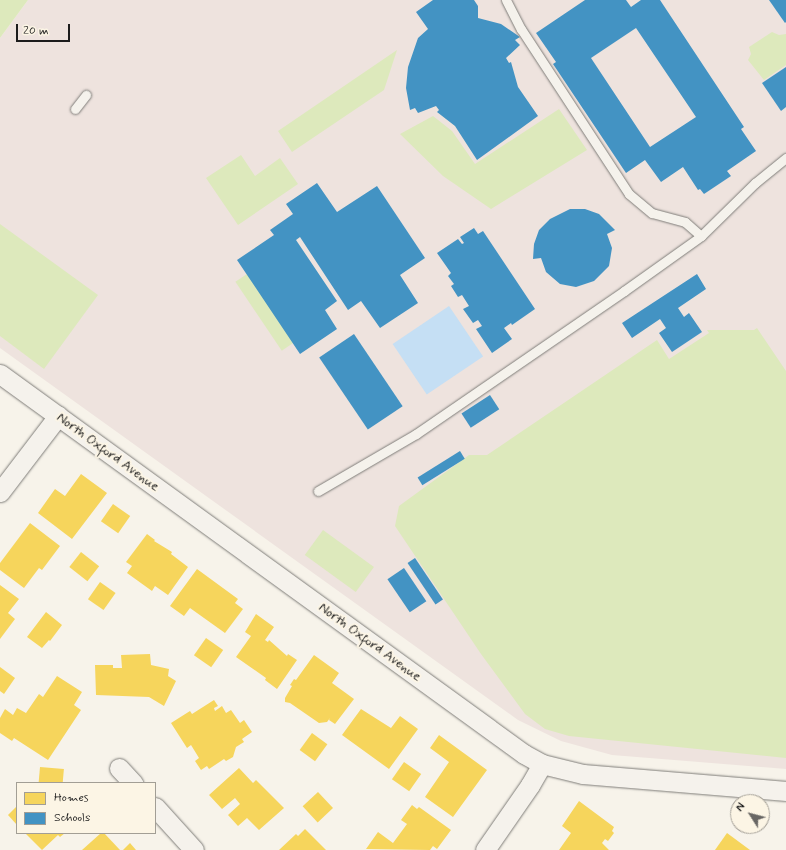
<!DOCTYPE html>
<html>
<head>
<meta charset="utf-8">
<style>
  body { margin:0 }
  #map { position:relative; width:786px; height:850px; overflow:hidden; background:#f7f3ea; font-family:Mynerve,sans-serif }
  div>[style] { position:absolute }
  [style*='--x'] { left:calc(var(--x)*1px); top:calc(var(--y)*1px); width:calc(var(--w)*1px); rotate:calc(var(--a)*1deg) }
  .built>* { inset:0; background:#eee3de }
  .green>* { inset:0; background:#dde9bc; transform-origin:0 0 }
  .water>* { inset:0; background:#c5dff4; transform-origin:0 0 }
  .homes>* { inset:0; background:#f6d55c; transform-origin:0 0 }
  .schools>* { inset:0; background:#4393c3; transform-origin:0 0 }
  .roads { filter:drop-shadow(0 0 1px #7f7d79) drop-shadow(0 0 1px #7f7d79) }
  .service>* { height:9px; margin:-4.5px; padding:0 4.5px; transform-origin:4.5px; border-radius:4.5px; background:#f5f2ec }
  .minor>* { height:19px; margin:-9.5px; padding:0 9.5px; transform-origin:9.5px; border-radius:9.5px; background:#f5f2ec }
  span { translate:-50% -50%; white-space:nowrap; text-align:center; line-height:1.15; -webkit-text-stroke:4px #fcf5e5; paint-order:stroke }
  .street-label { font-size:14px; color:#1c1c1c }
  .legend { position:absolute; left:16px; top:782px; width:140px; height:52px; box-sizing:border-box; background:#fcf5e5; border:1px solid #a29e95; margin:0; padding:5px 7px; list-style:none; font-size:12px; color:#1c1c1c }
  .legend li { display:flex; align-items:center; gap:8px; height:20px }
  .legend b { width:20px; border:1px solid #a29e95 }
  .north { position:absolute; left:730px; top:794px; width:40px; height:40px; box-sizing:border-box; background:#fcf5e5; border:1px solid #a29e95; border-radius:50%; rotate:306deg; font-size:11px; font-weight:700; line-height:16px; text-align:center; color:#1c1c1c }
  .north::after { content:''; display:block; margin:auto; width:14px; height:18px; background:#696764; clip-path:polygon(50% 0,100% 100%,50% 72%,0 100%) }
  .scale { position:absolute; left:16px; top:24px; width:54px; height:18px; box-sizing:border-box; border:2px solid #1c1c1c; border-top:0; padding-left:5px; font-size:12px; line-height:14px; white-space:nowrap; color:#1c1c1c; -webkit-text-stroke:3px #fcf5e5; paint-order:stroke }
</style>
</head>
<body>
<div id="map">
  <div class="built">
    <i style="clip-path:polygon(28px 0,786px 0,786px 769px,612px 755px,561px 741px,518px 720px,0 348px,0 38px)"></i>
  </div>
  <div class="green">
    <i style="clip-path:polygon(0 0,28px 0,0 38px)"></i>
    <i style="clip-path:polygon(772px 32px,779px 35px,786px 34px,786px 65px,764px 80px,748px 60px,751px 54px,749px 47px)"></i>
    <i style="clip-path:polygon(397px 50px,384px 90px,292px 152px,278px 131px)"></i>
    <i style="clip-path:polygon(559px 109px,587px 150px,491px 209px,443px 176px,400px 134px,433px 116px,452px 131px,475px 164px)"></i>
    <i style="clip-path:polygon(241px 155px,255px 176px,280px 158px,298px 184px,238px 225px,206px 178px)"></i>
    <i style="clip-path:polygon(0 224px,98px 295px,44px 369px,0 336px)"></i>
    <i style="left:247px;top:274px;width:83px;height:14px;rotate:56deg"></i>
    <i style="clip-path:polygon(757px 328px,786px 371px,786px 758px,569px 736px,545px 729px,525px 714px,481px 654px,395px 526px,399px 506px,469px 455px,487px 455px,657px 340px,669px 359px,709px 333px,707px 330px,754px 330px)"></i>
    <i style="left:323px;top:530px;width:63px;height:31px;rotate:36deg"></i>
  </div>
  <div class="water">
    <i style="left:449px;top:306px;width:61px;height:68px;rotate:56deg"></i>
  </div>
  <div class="homes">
    <i style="clip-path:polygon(81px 474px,107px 493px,72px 539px,38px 513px,55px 489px,65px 496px)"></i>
    <i style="left:113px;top:504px;width:21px;height:21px;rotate:35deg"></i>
    <i style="clip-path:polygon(30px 523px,60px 546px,42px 570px,39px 568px,24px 588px,0 570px,0 563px)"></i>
    <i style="clip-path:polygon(147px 534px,155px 540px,154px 541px,172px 552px,171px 554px,188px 567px,168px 595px,155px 586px,152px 591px,127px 573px,132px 566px,126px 562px)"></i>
    <i style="left:81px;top:552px;width:23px;height:19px;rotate:38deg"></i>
    <i style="clip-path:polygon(197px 569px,238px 599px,235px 603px,243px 609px,225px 633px,190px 608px,184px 616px,170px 606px)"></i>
    <i style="left:100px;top:582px;width:19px;height:21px;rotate:35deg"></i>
    <i style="clip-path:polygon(0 585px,19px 599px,8px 613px,15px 619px,0 639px)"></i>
    <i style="clip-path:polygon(46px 612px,62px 625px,50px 641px,49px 640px,42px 648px,27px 637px)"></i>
    <i style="clip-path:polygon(256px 614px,274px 627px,265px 640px,268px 642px,269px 640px,287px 656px,288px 654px,297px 660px,277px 689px,265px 680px,266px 678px,236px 657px,251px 636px,245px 632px)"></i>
    <i style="left:206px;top:638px;width:21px;height:21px;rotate:35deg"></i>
    <i style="clip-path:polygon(150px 654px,151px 665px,169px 669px,168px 676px,176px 681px,164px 706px,149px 697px,96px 695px,95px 665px,113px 665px,113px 668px,122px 668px,121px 655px)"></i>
    <i style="clip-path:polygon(314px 655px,339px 673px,332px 683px,354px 699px,335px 724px,329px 720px,330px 718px,327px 722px,319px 723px,290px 703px,285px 702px,285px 698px,292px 686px,290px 685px,294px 679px,296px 680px)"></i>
    <i style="clip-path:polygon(0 667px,15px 678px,4px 694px,0 691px)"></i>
    <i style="clip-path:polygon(57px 676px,82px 692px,74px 705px,81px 710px,48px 760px,14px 738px,12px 741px,0 733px,0 718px,5px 709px,13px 715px,17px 708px,26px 713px,39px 694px,43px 697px)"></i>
    <i style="clip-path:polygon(214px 700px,218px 706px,214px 708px,215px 711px,222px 706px,226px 713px,231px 710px,240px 723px,244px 720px,252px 732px,242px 739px,244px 742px,236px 747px,233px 757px,226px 761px,224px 759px,209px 769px,207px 766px,201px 770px,195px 761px,199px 758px,191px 745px,187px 748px,171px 723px,190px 711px,192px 714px)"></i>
    <i style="clip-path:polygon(361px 709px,391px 728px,400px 716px,418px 729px,389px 769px,342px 735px)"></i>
    <i style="left:312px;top:733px;width:19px;height:21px;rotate:36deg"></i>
    <i style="clip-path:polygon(439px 735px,487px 770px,453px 817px,425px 797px,449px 762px,430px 748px)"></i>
    <i style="left:404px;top:762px;width:21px;height:21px;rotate:35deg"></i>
    <i style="left:40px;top:767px;width:24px;height:16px;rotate:5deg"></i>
    <i style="clip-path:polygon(239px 768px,253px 783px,256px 780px,284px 808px,259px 830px,247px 818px,238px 826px,228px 815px,240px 804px,235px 798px,222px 809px,209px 795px)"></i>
    <i style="left:318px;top:792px;width:22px;height:21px;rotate:47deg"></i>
    <i style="clip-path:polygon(579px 801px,614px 827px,612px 831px,614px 833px,608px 841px,605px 839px,602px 843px,609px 850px,559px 850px,571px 833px,562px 826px)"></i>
    <i style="clip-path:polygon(412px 805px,417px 809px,419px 807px,451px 830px,437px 849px,433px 846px,430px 850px,366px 849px,378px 832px,393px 843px,407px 824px,401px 820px)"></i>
    <i style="clip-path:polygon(17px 806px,17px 825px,8px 815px)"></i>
    <i style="clip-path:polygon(305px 829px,326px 850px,279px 850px,296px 834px,298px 836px)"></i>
    <i style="clip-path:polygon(25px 833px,65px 833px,60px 837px,58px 835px,42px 850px)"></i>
    <i style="clip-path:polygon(101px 833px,104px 833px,120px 850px,82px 850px)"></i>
    <i style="clip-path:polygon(727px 833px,750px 850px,715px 850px)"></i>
    <i style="clip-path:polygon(130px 843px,136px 850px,123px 850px)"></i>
  </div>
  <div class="schools">
    <i style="clip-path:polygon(433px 0,474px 0,478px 6px,478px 18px,501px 24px,520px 37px,515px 40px,520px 45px,506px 58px,509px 63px,511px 62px,518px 87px,538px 116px,477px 160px,455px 126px,437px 112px,439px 110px,436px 106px,418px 113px,415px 108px,410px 110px,406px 88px,408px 67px,418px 38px,428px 29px,416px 12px)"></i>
    <i style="clip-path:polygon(evenodd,585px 0,626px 0,631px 7px,641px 0,660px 0,744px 127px,741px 129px,756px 151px,727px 171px,731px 176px,704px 194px,700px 189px,698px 190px,683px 167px,661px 182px,645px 160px,626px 173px,553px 64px,556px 62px,536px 33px,585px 0,636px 28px,696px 117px,650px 147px,591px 58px,636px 28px)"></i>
    <i style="clip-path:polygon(769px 0,786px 0,786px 22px,785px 23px)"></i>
    <i style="clip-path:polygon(786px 67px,786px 107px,781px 111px,762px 83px)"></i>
    <i style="clip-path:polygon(317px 183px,337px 212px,377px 186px,425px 258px,400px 275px,418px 303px,380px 328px,361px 301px,348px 310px,300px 237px,296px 240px,337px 301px,325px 310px,337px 329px,300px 354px,237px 260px,274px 235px,270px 230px,293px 214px,286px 204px)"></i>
    <i style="clip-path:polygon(570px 209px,585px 209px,599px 214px,615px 230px,607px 234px,612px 248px,609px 266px,594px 281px,576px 287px,560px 284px,546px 272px,541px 258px,533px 259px,534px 244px,539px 230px,550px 219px)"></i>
    <i style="clip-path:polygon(474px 228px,478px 234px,483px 231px,535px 309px,512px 325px,511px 323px,504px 328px,512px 339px,492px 353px,476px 329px,482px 326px,478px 320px,473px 323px,463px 309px,469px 306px,462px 295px,458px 297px,451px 286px,454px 284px,448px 276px,451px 273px,437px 253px,458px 239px,462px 244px,464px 243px,460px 237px)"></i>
    <i style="clip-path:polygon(697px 274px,706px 289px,678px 308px,684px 317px,689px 313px,702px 332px,672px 352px,659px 333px,666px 328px,660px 319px,632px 338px,622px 323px)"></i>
    <i style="left:354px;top:334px;width:87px;height:42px;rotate:56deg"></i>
    <i style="left:490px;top:395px;width:17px;height:34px;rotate:57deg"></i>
    <i style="left:460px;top:451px;width:9px;height:50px;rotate:58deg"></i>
    <i style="left:415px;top:558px;width:50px;height:9px;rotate:56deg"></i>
    <i style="left:404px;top:568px;width:40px;height:20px;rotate:56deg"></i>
  </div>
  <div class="roads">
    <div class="service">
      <i style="--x:506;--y:0;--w:33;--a:63"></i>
      <i style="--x:521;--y:29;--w:197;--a:56.8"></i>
      <i style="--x:629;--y:194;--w:30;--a:40"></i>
      <i style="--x:652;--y:213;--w:34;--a:15"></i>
      <i style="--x:685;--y:222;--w:21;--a:41"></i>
      <i style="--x:75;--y:109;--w:18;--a:-52"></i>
      <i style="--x:318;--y:491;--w:113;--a:-30.2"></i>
      <i style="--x:416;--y:434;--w:252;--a:-34.5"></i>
      <i style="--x:624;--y:291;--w:95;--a:-35.5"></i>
      <i style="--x:701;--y:236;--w:76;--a:-44.5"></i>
      <i style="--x:755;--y:183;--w:40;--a:-39"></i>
    </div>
    <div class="minor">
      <i style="--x:0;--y:374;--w:647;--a:35.95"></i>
      <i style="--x:524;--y:754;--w:21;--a:29"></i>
      <i style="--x:542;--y:764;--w:42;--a:13.7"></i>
      <i style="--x:583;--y:774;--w:204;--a:4.8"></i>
      <i style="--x:0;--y:492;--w:96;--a:-52.7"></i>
      <i style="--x:119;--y:768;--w:21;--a:47"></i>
      <i style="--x:155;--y:807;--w:58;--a:47.8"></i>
      <i style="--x:485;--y:850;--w:79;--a:-55.3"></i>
      <i style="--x:530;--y:785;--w:24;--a:-60"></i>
    </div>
  </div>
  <div class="street-label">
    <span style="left:108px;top:452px;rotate:36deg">North Oxford Avenue</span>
    <span style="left:370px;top:642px;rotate:36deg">North Oxford Avenue</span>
  </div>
  <ul class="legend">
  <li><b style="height:11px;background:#f6d55c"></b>Homes</li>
  <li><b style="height:11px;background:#4393c3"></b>Schools</li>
  </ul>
  <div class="north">N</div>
  <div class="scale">20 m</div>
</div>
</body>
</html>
